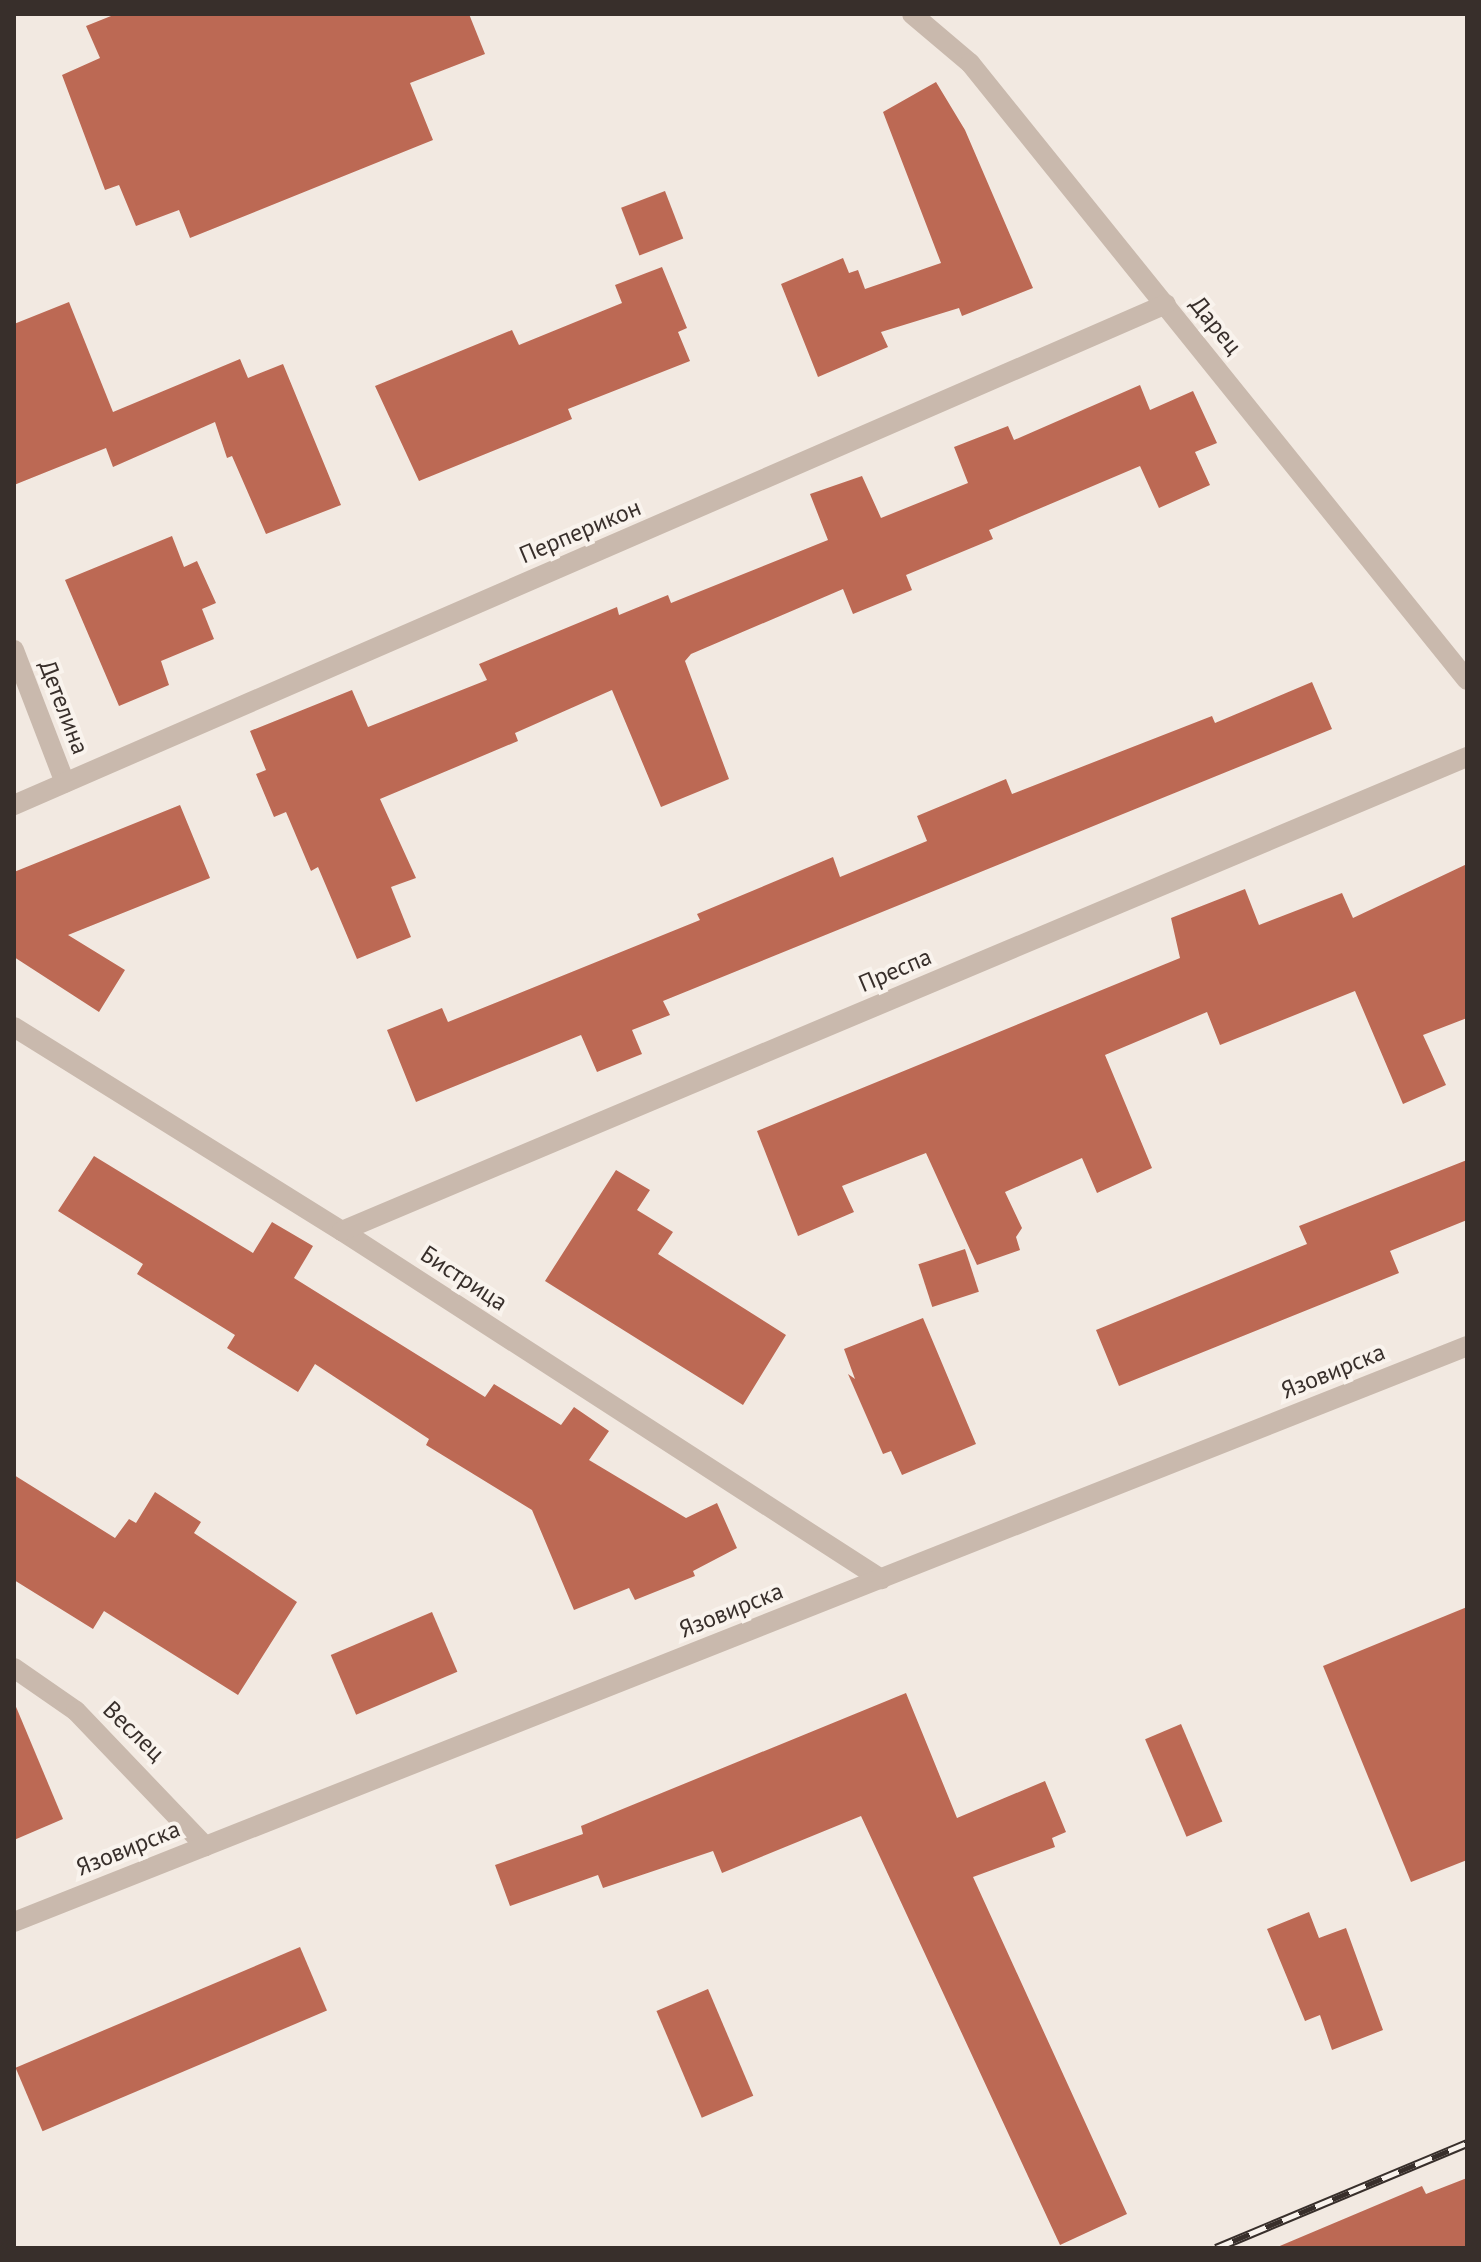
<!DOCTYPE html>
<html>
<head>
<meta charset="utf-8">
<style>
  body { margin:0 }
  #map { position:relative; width:1481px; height:2262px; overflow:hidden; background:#f2e9e1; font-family:"PT Sans",sans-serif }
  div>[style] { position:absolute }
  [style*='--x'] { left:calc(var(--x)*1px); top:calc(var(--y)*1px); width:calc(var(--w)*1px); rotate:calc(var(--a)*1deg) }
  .building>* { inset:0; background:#bc6954; transform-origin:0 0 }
  .minor>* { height:20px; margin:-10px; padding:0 10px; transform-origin:10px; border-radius:10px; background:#c9b9ad }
  .rail>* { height:9px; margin-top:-4.5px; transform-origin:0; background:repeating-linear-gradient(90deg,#f9f3ed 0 18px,#382f2b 0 36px); box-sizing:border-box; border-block:2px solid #382f2b }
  span { translate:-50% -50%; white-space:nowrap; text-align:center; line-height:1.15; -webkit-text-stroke:8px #f9f3ed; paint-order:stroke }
  .street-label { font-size:24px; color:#382f2b }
  .frame { position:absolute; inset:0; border:16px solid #382f2b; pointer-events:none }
</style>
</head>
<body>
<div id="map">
  <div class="building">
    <i style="clip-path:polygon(116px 14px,469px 14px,485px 54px,410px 83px,433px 140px,190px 238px,179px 210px,136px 226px,119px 185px,105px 190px,62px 75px,100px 58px,86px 26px)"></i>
    <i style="clip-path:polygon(936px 82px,965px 130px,1033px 288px,962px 316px,959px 308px,881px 332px,888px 347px,818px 377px,781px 284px,843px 258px,849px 273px,858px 270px,865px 289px,941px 263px,883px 112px)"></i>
    <i style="left:665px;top:191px;width:51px;height:47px;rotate:69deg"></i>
    <i style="clip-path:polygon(662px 267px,687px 328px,678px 332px,690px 361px,568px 409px,572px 419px,419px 481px,375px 386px,512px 330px,519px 345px,622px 303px,615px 285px)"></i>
    <i style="clip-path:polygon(69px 302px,113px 412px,240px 359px,248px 378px,283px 364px,341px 505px,266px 534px,232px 456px,227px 458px,215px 422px,113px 467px,106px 448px,14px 485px,14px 324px)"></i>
    <i style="clip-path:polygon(1140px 385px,1150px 410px,1193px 391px,1217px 443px,1195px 452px,1210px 485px,1159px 508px,1140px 466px,989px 530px,993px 539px,906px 575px,912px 590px,853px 614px,843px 589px,691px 654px,685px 661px,729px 779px,661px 807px,612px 690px,515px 733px,518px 741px,380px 799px,416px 878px,391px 887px,411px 937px,357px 959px,318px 867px,311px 871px,286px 812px,274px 817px,256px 774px,266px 770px,250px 731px,352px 690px,368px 727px,487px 680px,479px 664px,617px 607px,619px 615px,668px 595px,671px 603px,828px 540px,810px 494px,862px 476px,881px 518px,968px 483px,954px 447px,1008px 426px,1014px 440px)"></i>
    <i style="clip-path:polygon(172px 536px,184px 567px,197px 561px,216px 603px,202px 609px,214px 639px,161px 661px,169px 685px,119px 706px,65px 580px)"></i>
    <i style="clip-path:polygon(1312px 682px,1332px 729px,663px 1001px,670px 1015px,632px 1030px,642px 1054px,597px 1072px,581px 1035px,416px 1102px,387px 1030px,442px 1008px,448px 1022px,700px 920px,697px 914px,833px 857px,840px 877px,927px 841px,917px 816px,1006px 779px,1012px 794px,1212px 716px,1215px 723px)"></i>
    <i style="clip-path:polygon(180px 805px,210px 878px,68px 935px,125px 970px,99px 1012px,14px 957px,14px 872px)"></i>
    <i style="clip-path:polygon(1467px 864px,1467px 1018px,1423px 1035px,1446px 1085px,1403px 1104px,1355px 991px,1220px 1045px,1207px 1012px,1105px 1055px,1152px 1168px,1097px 1193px,1082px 1158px,1005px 1192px,1022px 1228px,1016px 1237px,1020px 1250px,977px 1265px,926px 1153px,842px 1186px,854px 1212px,798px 1236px,757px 1131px,1180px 958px,1171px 918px,1245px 889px,1259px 925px,1342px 893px,1353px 918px)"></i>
    <i style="clip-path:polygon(94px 1156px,253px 1253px,272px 1222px,313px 1246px,294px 1278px,485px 1397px,494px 1384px,561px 1425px,574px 1407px,609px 1431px,589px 1460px,686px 1518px,717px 1503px,737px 1548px,693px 1571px,695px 1576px,635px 1600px,629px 1588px,574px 1610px,532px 1510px,426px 1445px,429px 1439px,315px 1364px,298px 1392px,227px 1348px,235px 1335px,137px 1274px,143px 1264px,58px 1211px)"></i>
    <i style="clip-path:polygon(1467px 1160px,1467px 1220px,1390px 1251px,1399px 1273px,1119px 1386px,1096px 1330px,1307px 1244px,1299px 1226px)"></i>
    <i style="clip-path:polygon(616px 1170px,650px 1190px,637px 1210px,673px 1232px,658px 1254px,786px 1335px,743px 1405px,545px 1281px)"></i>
    <i style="left:965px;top:1249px;width:45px;height:49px;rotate:72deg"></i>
    <i style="clip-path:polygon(923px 1318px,976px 1444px,902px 1475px,891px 1451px,883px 1454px,848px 1374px,855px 1379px,844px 1349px)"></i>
    <i style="clip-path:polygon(14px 1475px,115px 1538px,129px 1519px,136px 1523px,155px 1492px,201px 1522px,194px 1533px,297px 1602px,238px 1695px,104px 1611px,93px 1629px,14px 1580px)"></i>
    <i style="clip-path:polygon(1467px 1607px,1467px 1860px,1411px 1882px,1323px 1666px)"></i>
    <i style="left:432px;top:1612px;width:65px;height:110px;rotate:67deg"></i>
    <i style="clip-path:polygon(906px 1693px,957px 1818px,1045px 1781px,1066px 1832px,1052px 1838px,1055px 1847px,973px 1877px,1127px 2214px,1060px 2245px,861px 1816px,722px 1873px,713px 1851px,603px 1888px,598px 1875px,510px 1906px,495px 1865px,583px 1834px,581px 1826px)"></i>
    <i style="clip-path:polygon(14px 1702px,63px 1819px,14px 1840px)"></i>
    <i style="left:1181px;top:1724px;width:106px;height:39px;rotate:67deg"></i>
    <i style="clip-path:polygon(1309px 1912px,1319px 1938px,1346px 1928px,1383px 2030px,1332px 2050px,1320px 2015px,1305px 2021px,1267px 1929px)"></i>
    <i style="left:300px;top:1947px;width:69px;height:309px;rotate:67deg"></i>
    <i style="left:708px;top:1989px;width:116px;height:56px;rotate:67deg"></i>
    <i style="clip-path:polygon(1467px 2178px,1467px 2248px,1275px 2248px,1422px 2186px,1426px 2194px)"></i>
  </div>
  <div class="minor">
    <i style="--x:912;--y:14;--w:76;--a:40.2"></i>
    <i style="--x:970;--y:63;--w:792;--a:51.15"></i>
    <i style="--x:14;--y:650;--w:142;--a:69"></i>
    <i style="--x:14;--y:805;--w:1256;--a:-23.5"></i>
    <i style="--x:14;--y:1027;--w:386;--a:31.9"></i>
    <i style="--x:342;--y:1231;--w:642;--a:32.85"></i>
    <i style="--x:342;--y:1231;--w:1221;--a:-22.85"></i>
    <i style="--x:14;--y:1668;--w:75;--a:34.7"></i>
    <i style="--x:76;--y:1711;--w:187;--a:46.3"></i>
    <i style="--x:14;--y:1922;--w:1563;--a:-21.62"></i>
  </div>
  <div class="rail">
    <i style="--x:1216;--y:2248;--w:272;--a:-22.7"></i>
  </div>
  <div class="street-label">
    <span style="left:1216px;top:325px;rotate:51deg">Дарец</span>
    <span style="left:580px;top:531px;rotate:-23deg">Перперикон</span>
    <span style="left:64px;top:707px;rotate:69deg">Детелина</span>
    <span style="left:895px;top:970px;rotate:-23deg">Преспа</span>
    <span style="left:464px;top:1278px;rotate:33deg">Бистрица</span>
    <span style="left:1333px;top:1371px;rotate:-22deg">Язовирска</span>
    <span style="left:731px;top:1610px;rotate:-22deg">Язовирска</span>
    <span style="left:134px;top:1731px;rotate:44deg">Веслец</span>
    <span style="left:128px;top:1848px;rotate:-22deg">Язовирска</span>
  </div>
  <div class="frame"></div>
</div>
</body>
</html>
